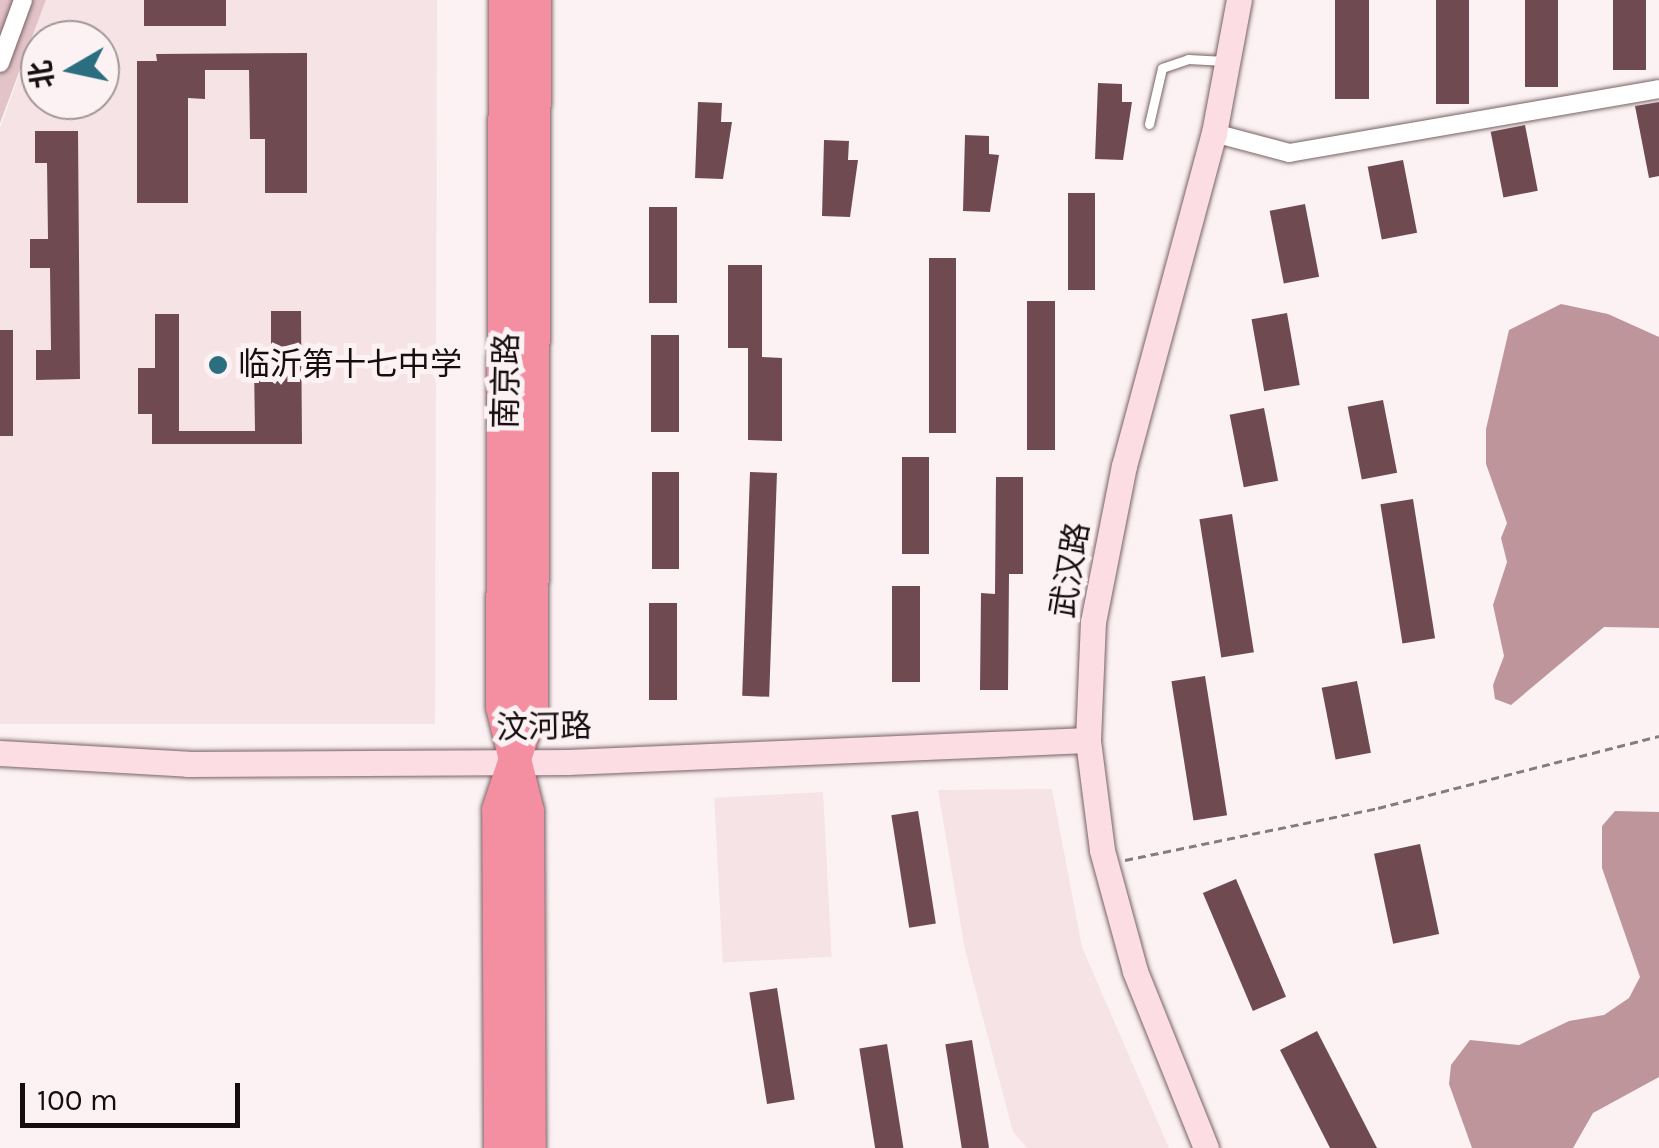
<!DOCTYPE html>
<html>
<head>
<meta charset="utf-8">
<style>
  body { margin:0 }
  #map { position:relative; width:1659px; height:1148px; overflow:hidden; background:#fcf2f3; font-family:Karla,"Noto Sans SC",sans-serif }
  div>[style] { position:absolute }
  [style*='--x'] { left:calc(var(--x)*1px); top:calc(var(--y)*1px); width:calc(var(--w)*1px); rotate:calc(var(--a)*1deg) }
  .built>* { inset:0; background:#f6e3e6; transform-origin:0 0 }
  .green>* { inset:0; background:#e2c3c7 }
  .water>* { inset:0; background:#bf959c }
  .building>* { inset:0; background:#6f4b51; transform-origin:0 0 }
  .path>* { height:2.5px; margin-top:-1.25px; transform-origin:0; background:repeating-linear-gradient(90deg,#857c7e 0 8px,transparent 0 13px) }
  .roads { filter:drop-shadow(0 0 2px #786366) drop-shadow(0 0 2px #786366) }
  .lane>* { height:9px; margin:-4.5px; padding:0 4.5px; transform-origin:4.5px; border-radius:4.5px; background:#fff }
  .street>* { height:18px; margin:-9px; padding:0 9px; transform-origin:9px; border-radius:9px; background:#fff }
  .secondary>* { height:25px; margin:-12.5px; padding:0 12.5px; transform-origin:12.5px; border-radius:12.5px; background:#fcdde3 }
  .highway>* { height:32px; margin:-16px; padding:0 16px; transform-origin:16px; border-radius:16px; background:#f48fa2 }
  .dots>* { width:28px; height:28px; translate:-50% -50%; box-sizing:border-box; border:5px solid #fcf2f3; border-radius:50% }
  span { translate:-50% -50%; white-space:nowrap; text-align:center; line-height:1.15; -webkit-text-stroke:10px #fcf2f3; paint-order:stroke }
  .poi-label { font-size:32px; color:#150d0f }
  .left { translate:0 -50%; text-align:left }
  .street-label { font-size:32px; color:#150d0f }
  .north { position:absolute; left:20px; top:20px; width:100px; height:100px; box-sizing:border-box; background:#fcf2f3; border:2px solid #a09698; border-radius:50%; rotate:261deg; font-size:28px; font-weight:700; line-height:40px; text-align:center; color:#150d0f }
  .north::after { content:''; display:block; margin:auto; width:35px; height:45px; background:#2b6e7f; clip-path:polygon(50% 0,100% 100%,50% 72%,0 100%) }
  .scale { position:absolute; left:20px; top:1083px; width:220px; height:45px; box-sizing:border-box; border:5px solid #150d0f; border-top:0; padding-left:12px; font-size:30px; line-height:35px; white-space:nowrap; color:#150d0f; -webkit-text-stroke:8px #fcf2f3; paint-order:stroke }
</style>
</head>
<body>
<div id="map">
  <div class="built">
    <i style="clip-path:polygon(evenodd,46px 0,437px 0,435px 724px,0 724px,0 128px,46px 0,40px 40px,100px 40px,100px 100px,40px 100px,40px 40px)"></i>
    <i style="clip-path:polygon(1052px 789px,1082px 947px,1169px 1148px,1027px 1148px,1013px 1132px,965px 950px,938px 790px)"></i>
    <i style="left:823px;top:792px;width:165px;height:109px;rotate:87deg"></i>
  </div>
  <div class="green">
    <i style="clip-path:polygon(0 0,46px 0,0 123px)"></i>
  </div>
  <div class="water">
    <i style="clip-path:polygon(1561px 304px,1608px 314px,1659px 337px,1659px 628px,1604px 627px,1511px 705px,1495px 699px,1493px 685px,1504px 656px,1493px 605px,1507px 562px,1501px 538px,1507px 523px,1486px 464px,1486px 429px,1509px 330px)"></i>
    <i style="clip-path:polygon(1615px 811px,1659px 812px,1659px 1077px,1593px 1113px,1573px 1148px,1472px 1148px,1449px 1084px,1451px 1065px,1470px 1040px,1519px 1045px,1569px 1021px,1604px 1015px,1629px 998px,1640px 977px,1602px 868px,1602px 826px)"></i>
  </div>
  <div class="building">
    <i style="left:144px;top:0;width:82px;height:26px"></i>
    <i style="left:1335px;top:0;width:34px;height:99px"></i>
    <i style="left:1436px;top:0;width:33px;height:104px"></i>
    <i style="left:1525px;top:0;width:33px;height:87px"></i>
    <i style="left:1613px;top:0;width:33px;height:70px"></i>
    <i style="clip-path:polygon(307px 53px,307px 193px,265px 193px,265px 139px,250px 139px,249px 70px,205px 70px,205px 99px,188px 98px,188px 203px,137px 203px,137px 61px,157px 61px,156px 54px)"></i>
    <i style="clip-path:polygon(1098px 83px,1122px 84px,1122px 102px,1132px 102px,1123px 160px,1095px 159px)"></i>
    <i style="clip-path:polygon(698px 102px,722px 103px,721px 122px,732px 122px,723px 179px,695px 178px)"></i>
    <i style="clip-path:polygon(1659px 102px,1659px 176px,1649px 178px,1635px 106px)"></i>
    <i style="left:1525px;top:125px;width:67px;height:35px;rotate:79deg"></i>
    <i style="clip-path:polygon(35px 131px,78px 131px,80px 379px,36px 380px,36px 350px,51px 350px,50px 268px,30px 268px,30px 239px,48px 239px,47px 163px,35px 163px)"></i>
    <i style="clip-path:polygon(965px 135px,989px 136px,989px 154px,999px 155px,990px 212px,963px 211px)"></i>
    <i style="clip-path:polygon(824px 140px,849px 141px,848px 160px,858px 160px,850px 217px,822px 216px)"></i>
    <i style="left:1403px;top:160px;width:74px;height:36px;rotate:79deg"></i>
    <i style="left:1068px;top:193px;width:27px;height:97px"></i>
    <i style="left:1305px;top:204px;width:74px;height:36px;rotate:79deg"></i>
    <i style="left:649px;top:207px;width:28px;height:96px"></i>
    <i style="left:929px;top:258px;width:27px;height:175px"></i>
    <i style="clip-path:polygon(728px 265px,762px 265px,762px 357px,782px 358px,782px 441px,748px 440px,748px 348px,728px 348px)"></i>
    <i style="left:1027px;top:301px;width:28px;height:149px"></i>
    <i style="clip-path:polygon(271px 311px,301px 311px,302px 444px,152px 444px,152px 414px,138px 414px,138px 368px,155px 368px,155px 314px,179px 314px,179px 431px,255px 431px,254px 365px,271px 365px)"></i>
    <i style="left:1287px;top:313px;width:73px;height:36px;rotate:80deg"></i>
    <i style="left:0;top:330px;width:13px;height:106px"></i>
    <i style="left:651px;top:335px;width:28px;height:97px"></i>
    <i style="left:1383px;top:400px;width:74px;height:36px;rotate:79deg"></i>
    <i style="left:1264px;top:408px;width:74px;height:35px;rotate:79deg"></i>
    <i style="left:902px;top:457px;width:27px;height:97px"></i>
    <i style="left:652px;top:472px;width:27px;height:97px"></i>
    <i style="left:750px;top:472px;width:27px;height:224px;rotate:2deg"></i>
    <i style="clip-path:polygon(996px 477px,1023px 477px,1023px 574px,1009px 574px,1008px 690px,980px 690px,981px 593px,995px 594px)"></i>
    <i style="left:1413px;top:499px;width:141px;height:33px;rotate:81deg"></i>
    <i style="left:1232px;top:514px;width:140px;height:33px;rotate:81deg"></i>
    <i style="left:892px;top:586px;width:28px;height:96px"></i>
    <i style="left:649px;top:603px;width:28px;height:97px"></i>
    <i style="left:1205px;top:676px;width:141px;height:34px;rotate:81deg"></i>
    <i style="left:1357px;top:681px;width:73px;height:36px;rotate:79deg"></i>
    <i style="left:918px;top:811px;width:114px;height:27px;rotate:81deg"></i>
    <i style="left:1420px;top:844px;width:92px;height:47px;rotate:78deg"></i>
    <i style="left:1236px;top:879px;width:128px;height:36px;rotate:67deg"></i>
    <i style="left:777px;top:988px;width:113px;height:28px;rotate:81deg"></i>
    <i style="clip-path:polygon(1317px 1031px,1377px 1148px,1330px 1148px,1280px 1050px)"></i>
    <i style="left:972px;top:1040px;width:109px;height:27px;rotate:81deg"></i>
    <i style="left:887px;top:1044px;width:105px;height:28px;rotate:81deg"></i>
  </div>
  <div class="path">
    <i style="--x:1125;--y:860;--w:258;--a:-11.6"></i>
    <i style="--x:1378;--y:808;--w:290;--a:-14.4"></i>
  </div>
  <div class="roads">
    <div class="lane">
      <i style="--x:1149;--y:124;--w:57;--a:-76.9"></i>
      <i style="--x:1162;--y:68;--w:28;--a:-19"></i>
      <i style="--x:1188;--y:59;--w:37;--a:3"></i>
    </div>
    <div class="street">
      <i style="--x:0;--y:63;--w:67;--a:-69.9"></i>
      <i style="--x:1214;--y:133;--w:78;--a:14.9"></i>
      <i style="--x:1289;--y:153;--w:375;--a:-9.8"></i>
    </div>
    <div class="secondary">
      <i style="--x:0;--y:753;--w:188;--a:3.3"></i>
      <i style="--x:188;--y:764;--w:380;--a:-0.3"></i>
      <i style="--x:568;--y:762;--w:520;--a:-2.42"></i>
      <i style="--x:1206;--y:1148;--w:191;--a:-111.9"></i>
      <i style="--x:1135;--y:971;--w:125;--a:-105.3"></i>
      <i style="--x:1102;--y:850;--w:111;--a:-97.3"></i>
      <i style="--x:1088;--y:740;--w:118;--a:-87.6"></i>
      <i style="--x:1093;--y:622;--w:159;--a:-78.8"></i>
      <i style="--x:1124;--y:466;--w:345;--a:-74.9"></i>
      <i style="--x:1214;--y:133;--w:135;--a:-79.4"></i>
    </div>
    <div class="highway">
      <i style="--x:505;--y:0;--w:707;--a:90.24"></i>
      <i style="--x:502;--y:707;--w:107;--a:76"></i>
      <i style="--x:528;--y:811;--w:337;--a:89.7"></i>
      <i style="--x:500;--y:1148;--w:338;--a:-90.3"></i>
      <i style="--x:498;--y:810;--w:108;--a:-71.6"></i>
      <i style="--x:532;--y:708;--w:708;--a:-89.76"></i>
    </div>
  </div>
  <div class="dots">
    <i style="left:218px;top:365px;background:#2b6e7f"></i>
  </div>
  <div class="poi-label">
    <span class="left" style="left:238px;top:365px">临沂第十七中学</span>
  </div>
  <div class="street-label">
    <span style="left:507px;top:381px;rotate:-89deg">南京路</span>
    <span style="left:1071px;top:570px;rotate:-80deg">武汉路</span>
    <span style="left:544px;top:728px;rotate:-1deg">汶河路</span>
  </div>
  <div class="north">北</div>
  <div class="scale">100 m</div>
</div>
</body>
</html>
